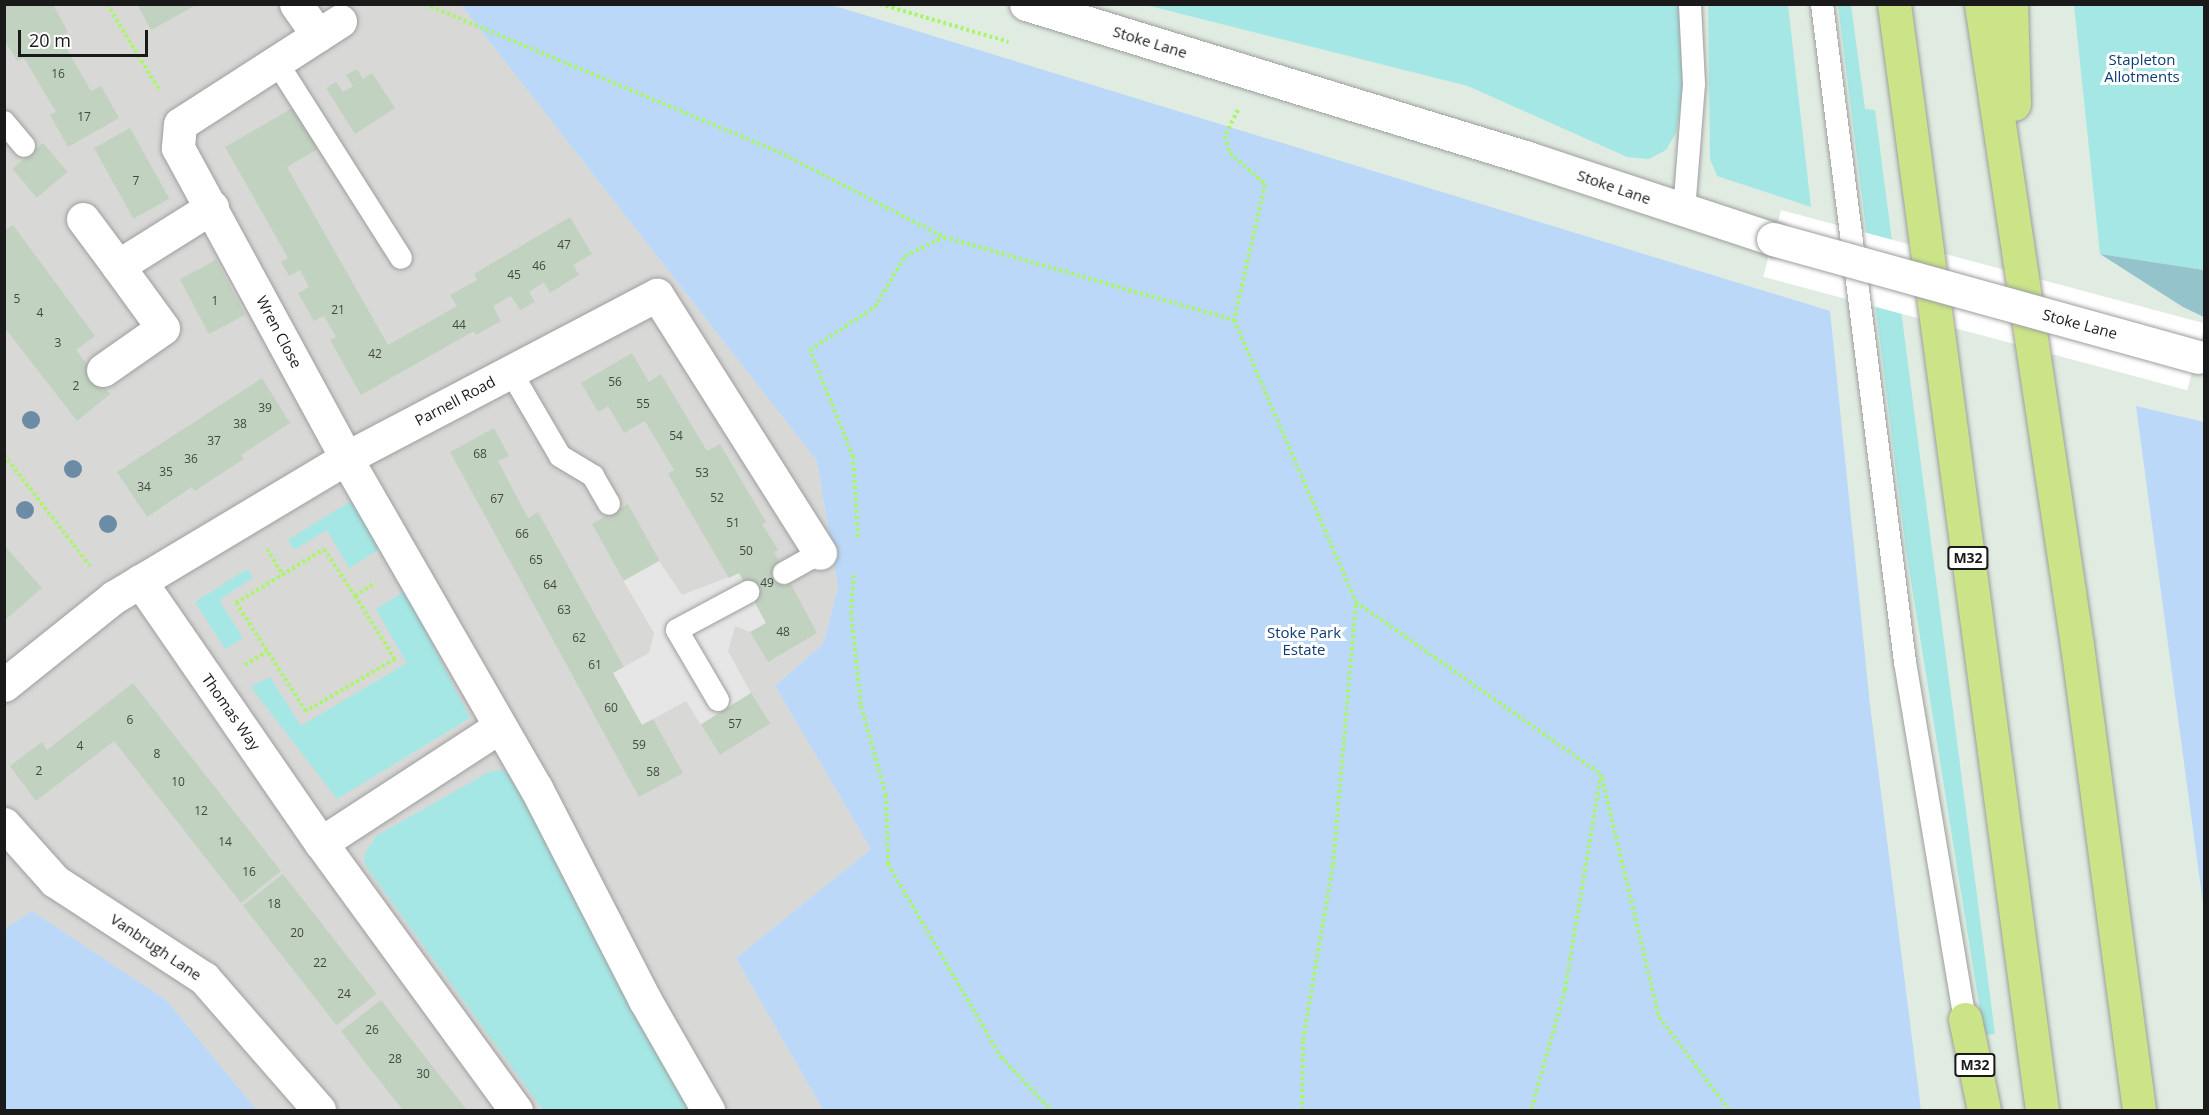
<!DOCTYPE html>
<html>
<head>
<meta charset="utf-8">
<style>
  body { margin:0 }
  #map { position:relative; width:2209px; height:1115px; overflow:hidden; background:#e0ece1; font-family:"Open Sans",sans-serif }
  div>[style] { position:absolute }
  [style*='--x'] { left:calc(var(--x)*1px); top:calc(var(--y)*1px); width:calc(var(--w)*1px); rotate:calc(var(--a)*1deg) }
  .residential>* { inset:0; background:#d8d8d7 }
  .grass>* { inset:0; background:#a5e7e4 }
  .forest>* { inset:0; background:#95c3cb }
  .park>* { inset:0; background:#bbd8f8 }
  .parking>* { inset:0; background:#e6e6e6 }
  .pier>* { inset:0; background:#fff; transform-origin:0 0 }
  .building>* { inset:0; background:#c2d2c0; transform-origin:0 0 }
  .path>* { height:4px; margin-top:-2px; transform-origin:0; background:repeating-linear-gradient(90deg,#a7f766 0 3px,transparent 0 6px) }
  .roads { filter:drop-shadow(0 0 2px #9e9e9e) drop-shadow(0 0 2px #9e9e9e) }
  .service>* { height:22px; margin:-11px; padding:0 11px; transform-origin:11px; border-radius:11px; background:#fff }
  .minor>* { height:33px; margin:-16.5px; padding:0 16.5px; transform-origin:16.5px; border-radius:16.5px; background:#fff }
  .tertiary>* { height:33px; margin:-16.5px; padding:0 16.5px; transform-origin:16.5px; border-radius:16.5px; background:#fff }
  .motorway>* { height:33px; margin:-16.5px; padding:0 16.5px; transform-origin:16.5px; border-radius:16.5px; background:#cbe487 }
  .bridges { filter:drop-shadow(0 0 2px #9e9e9e) drop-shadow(0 0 2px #9e9e9e) }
  .tertiary-bridge>* { height:33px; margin:-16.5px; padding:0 16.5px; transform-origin:16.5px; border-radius:16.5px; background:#fff }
  .trees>* { width:18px; height:18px; margin:-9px; border-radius:50%; background:#6c8ca5 }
  span { translate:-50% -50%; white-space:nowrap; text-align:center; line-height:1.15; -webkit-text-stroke:6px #fff; paint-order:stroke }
  .number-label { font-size:12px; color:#444844 }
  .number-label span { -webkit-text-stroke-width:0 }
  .shield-label span { padding:2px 4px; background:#fff; border:2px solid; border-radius:4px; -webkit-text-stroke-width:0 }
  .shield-label { font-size:14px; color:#1a1a1a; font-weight:700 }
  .street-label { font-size:15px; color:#1a1a1a }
  .park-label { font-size:15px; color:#0d3d74 }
  .frame { position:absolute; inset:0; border:6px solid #1a1a1a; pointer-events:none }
  .scale { position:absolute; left:18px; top:30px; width:130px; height:27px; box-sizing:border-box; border:3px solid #1a1a1a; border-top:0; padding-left:8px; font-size:18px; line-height:21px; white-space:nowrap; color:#1a1a1a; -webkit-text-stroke:4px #fff; paint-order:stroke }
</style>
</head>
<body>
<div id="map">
  <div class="residential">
    <i style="clip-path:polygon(5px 5px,461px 5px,817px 461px,838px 588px,823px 644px,775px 686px,871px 849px,736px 958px,823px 1110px,257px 1110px,166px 1000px,32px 911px,5px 929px)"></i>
  </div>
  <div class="grass">
    <i style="clip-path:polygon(1146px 5px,1681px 5px,1684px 85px,1676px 133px,1666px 150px,1649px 159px,1627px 157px,1468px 86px)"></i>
    <i style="clip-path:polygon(1708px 5px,1788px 5px,1811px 207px,1717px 176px,1710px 159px)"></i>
    <i style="clip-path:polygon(1838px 5px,1851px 5px,1865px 109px,1875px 110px,1995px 1034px,1984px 1035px,1906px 550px)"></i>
    <i style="clip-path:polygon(2074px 5px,2204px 5px,2204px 270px,2100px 254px)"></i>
    <i style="clip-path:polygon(351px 501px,380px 549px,349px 568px,327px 530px,294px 550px,288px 540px)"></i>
    <i style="clip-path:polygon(247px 569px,253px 578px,219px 600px,243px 638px,225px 649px,195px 602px)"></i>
    <i style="clip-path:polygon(405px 591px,470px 718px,337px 799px,251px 687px,270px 677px,301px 726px,407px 663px,376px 609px)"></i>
    <i style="clip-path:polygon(502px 770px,510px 775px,518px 788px,689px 1110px,543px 1110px,365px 865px,364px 855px,376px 836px,489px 772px)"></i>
  </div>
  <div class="forest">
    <i style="clip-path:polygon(2100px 254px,2204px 270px,2204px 317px,2183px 307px)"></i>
  </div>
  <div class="park">
    <i style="clip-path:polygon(461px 5px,832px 5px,1830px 311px,1870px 705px,1921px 1110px,823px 1110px,736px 958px,871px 849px,775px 686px,823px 644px,838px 588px,817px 461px)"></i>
    <i style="clip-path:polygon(2136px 406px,2204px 422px,2204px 911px)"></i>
    <i style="clip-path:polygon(32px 911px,166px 1000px,257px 1110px,5px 1110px,5px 929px)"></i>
  </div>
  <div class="parking">
    <i style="clip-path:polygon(659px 561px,682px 595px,739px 573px,766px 623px,750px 632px,735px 626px,728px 651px,751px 693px,701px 725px,686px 701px,642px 725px,613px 673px,649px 653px,654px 633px,623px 580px)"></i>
  </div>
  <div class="pier">
    <i style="left:1781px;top:210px;width:439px;height:69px;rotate:15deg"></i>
  </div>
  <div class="building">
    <i style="clip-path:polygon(4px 4px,53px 4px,68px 32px,60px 37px,91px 91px,101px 86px,119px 118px,68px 147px,50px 115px,56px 112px,24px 58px,17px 61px,4px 39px)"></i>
    <i style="clip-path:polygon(137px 4px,198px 4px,151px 30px)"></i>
    <i style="clip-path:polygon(357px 69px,363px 79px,372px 73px,395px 108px,355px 134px,326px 88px,336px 82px,343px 92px,353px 86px,346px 75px)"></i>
    <i style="clip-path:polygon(294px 107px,318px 149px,287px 167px,388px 345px,457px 306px,450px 295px,477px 280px,474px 274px,570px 217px,592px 254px,573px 265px,579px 275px,550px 293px,544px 282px,529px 292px,535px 302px,520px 310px,511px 296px,493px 306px,501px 321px,476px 335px,474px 331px,361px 395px,330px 340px,336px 337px,324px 316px,314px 321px,298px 293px,309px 287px,300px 270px,289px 276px,281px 262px,288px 258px,225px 147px)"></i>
    <i style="left:130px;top:128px;width:81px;height:41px;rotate:61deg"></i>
    <i style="left:43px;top:143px;width:38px;height:40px;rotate:50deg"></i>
    <i style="clip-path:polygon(13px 225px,95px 336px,76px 350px,110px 394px,77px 421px,4px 327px,4px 231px)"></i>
    <i style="left:216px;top:260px;width:62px;height:41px;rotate:62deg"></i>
    <i style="clip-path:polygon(632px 353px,649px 382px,661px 374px,707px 451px,720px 444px,766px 522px,762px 524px,778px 550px,774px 552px,817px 633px,768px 662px,750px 632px,766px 623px,739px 573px,729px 578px,668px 474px,674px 470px,645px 421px,624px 433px,608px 406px,598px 412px,581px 383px)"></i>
    <i style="clip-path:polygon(262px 378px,290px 423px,241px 455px,244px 459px,219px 475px,195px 491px,192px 487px,147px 517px,117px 472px)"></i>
    <i style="clip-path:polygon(494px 428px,509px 456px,498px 461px,528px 518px,538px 512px,624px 667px,613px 673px,642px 725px,653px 719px,683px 773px,639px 797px,450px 452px)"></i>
    <i style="left:628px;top:504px;width:65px;height:41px;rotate:61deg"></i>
    <i style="clip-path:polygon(4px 545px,42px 588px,4px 621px)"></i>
    <i style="clip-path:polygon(133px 683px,281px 871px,241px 903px,114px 741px,36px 801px,10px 766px,42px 742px,47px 750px)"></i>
    <i style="left:751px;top:693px;width:36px;height:59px;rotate:58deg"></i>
    <i style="left:283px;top:874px;width:152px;height:51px;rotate:52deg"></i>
    <i style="clip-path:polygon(381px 1000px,426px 1058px,467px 1110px,403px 1110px,363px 1060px,341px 1031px)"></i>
  </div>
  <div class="path">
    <i style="--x:107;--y:4;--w:102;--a:58.7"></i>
    <i style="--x:425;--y:4;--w:384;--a:22.7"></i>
    <i style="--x:779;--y:152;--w:186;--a:27.3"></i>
    <i style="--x:944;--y:237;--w:302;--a:16"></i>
    <i style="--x:880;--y:4;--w:134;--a:16.4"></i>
    <i style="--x:1238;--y:110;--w:29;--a:117"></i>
    <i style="--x:1225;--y:136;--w:18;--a:74"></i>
    <i style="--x:1230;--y:153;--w:47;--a:41.5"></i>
    <i style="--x:1265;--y:184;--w:139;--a:102.8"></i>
    <i style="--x:1234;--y:320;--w:307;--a:66.6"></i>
    <i style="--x:1356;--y:602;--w:299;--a:35.1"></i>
    <i style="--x:1601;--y:774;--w:219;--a:99.5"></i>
    <i style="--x:1565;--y:990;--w:125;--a:105.8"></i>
    <i style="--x:4;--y:455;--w:140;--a:52.2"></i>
    <i style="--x:858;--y:537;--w:80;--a:-93.6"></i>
    <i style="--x:853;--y:457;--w:115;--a:-111.9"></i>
    <i style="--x:810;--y:350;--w:78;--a:-33.5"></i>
    <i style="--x:875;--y:307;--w:59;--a:-59.5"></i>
    <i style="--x:905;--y:256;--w:43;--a:-26"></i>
    <i style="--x:267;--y:549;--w:29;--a:59"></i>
    <i style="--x:854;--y:575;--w:37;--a:95"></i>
    <i style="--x:851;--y:612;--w:95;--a:83.9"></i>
    <i style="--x:861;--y:706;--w:92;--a:74.3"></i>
    <i style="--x:886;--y:795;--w:69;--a:88.3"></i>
    <i style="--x:888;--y:864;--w:224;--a:59.7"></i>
    <i style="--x:1001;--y:1057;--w:73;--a:46.7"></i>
    <i style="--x:355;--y:596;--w:75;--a:57.6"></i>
    <i style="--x:395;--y:659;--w:103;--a:149.7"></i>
    <i style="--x:306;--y:711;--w:129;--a:-122.9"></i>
    <i style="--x:236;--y:603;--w:103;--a:-31.5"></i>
    <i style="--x:324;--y:549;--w:56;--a:56.6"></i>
    <i style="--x:355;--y:596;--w:24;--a:-33"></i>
    <i style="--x:245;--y:665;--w:26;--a:-32"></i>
    <i style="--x:1602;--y:778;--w:246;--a:76.6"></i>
    <i style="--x:1659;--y:1017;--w:116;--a:53"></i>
    <i style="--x:1302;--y:1110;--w:70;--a:-89.2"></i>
    <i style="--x:1303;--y:1040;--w:178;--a:-80.3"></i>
    <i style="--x:1333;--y:865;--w:264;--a:-85"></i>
  </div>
  <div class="roads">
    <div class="service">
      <i style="--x:1822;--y:4;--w:663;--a:82.81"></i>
      <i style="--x:1905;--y:662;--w:362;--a:80.5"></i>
      <i style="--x:276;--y:61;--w:233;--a:57.6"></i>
      <i style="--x:4;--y:122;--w:31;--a:50"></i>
      <i style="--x:1684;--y:211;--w:127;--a:-85.5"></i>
      <i style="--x:1694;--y:84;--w:80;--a:-92.9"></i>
      <i style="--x:511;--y:372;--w:97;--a:59.7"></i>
      <i style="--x:560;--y:456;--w:39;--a:31"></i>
      <i style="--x:593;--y:476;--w:32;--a:60"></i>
      <i style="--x:784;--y:573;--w:41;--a:-29.1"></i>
      <i style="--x:718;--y:700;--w:81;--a:-120.4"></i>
      <i style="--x:677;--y:630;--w:81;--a:-28.2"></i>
    </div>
    <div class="minor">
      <i style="--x:296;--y:4;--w:38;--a:55"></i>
      <i style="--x:340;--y:21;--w:190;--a:147.2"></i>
      <i style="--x:180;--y:124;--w:24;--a:95"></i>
      <i style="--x:178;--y:148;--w:353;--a:61.5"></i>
      <i style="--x:346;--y:458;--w:381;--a:60.1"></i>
      <i style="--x:536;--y:788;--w:238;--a:62.8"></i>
      <i style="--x:645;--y:1000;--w:127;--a:60.2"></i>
      <i style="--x:83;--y:219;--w:59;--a:53.3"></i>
      <i style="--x:118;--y:266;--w:111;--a:-32.1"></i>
      <i style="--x:103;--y:370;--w:73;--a:-35"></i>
      <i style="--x:163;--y:328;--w:77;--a:-126"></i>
      <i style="--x:140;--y:581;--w:318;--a:55.4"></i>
      <i style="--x:321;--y:843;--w:331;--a:53.9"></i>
      <i style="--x:4;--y:685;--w:141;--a:-38.7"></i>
      <i style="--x:114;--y:597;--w:270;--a:-30.9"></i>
      <i style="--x:346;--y:458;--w:351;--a:-27.7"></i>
      <i style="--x:657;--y:295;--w:305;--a:57.7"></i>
      <i style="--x:4;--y:824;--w:76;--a:48.2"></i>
      <i style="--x:55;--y:881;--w:178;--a:33.1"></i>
      <i style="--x:204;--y:978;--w:175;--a:48.9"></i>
      <i style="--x:321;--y:843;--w:212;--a:-33.1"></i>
    </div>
    <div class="tertiary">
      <i style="--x:1026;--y:4;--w:525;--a:17.05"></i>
      <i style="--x:1528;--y:158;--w:258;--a:18.3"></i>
    </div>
    <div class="motorway">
      <i style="--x:1894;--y:4;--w:1116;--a:82.38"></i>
      <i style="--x:1981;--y:4;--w:648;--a:81.48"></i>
      <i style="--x:2077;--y:645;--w:469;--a:82.4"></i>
      <i style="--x:2011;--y:4;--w:100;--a:88.3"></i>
      <i style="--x:1965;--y:1019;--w:93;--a:78.2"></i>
    </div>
  </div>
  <div class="bridges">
    <div class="tertiary-bridge">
      <i style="--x:1773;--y:239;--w:441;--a:15.5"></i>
    </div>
  </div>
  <div class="trees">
    <i style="left:31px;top:420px"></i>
    <i style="left:73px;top:469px"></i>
    <i style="left:25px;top:510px"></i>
    <i style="left:108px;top:524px"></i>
  </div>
  <div class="number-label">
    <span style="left:58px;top:74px">16</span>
    <span style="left:84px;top:117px">17</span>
    <span style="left:136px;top:181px">7</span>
    <span style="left:564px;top:245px">47</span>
    <span style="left:539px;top:266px">46</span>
    <span style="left:514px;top:275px">45</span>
    <span style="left:17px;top:299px">5</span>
    <span style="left:215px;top:301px">1</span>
    <span style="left:338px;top:310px">21</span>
    <span style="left:40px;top:313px">4</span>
    <span style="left:459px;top:325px">44</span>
    <span style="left:58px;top:343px">3</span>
    <span style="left:375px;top:354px">42</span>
    <span style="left:615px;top:382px">56</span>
    <span style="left:76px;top:386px">2</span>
    <span style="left:643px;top:404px">55</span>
    <span style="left:265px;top:408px">39</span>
    <span style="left:240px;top:424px">38</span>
    <span style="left:676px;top:436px">54</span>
    <span style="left:214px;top:441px">37</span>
    <span style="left:480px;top:454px">68</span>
    <span style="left:191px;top:459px">36</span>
    <span style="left:166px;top:472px">35</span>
    <span style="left:702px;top:473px">53</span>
    <span style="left:144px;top:487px">34</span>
    <span style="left:717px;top:498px">52</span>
    <span style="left:497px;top:499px">67</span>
    <span style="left:733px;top:523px">51</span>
    <span style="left:522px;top:534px">66</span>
    <span style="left:746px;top:551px">50</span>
    <span style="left:536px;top:560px">65</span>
    <span style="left:767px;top:583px">49</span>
    <span style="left:550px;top:585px">64</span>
    <span style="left:564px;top:610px">63</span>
    <span style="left:783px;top:632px">48</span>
    <span style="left:579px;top:638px">62</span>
    <span style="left:595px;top:665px">61</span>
    <span style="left:611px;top:708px">60</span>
    <span style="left:130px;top:720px">6</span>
    <span style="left:735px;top:724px">57</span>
    <span style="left:639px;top:745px">59</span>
    <span style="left:80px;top:746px">4</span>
    <span style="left:157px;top:754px">8</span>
    <span style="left:39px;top:771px">2</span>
    <span style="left:653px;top:772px">58</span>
    <span style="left:178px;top:782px">10</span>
    <span style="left:201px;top:811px">12</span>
    <span style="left:225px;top:842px">14</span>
    <span style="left:249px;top:872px">16</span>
    <span style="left:274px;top:904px">18</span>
    <span style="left:297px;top:933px">20</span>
    <span style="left:320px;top:963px">22</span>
    <span style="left:344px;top:994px">24</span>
    <span style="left:372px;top:1030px">26</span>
    <span style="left:395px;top:1059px">28</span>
    <span style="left:423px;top:1074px">30</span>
  </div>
  <div class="shield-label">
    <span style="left:1968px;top:558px">M32</span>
    <span style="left:1975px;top:1065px">M32</span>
  </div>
  <div class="street-label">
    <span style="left:1150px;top:42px;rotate:17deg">Stoke Lane</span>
    <span style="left:1614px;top:187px;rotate:19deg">Stoke Lane</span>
    <span style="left:2080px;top:324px;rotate:15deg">Stoke Lane</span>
    <span style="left:279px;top:332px;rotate:62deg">Wren Close</span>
    <span style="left:455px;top:401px;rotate:-28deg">Parnell Road</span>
    <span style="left:231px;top:712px;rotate:55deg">Thomas Way</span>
    <span style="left:156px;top:947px;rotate:34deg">Vanbrugh Lane</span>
  </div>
  <div class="park-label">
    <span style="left:2142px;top:68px">Stapleton<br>Allotments</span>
    <span style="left:1304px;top:641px">Stoke Park<br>Estate</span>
  </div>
  <div class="frame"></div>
  <div class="scale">20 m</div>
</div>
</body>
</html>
